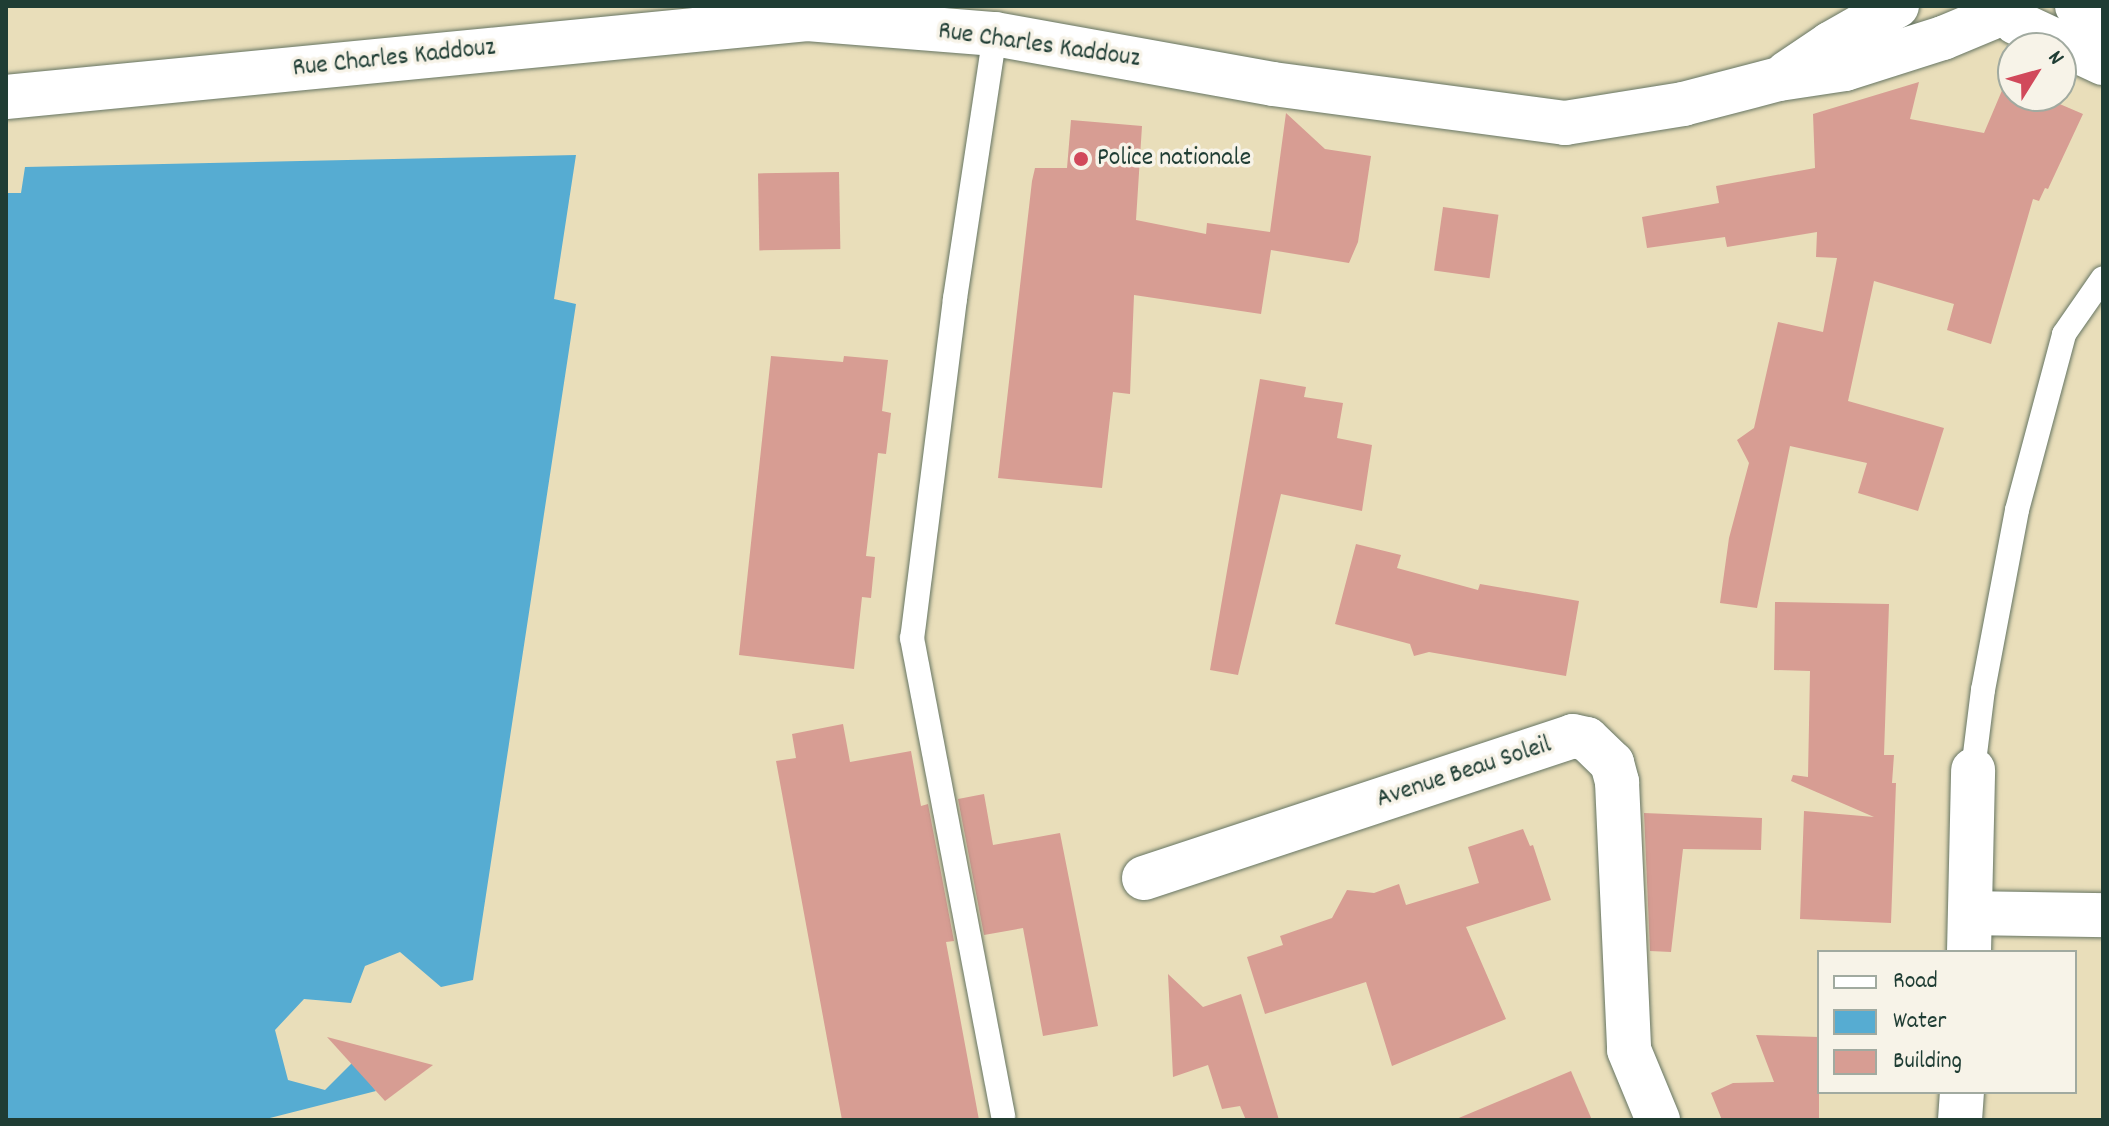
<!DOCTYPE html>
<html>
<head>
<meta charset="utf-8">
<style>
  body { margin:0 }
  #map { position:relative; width:2109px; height:1126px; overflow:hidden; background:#e9deba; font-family:Dekko,sans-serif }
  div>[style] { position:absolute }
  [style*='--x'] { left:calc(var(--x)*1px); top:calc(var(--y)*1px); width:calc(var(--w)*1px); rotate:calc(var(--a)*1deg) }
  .water>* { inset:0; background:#56acd2 }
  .building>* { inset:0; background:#d79d93; transform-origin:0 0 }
  .roads { filter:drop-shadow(0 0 2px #667563) drop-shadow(0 0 2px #667563) }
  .service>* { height:24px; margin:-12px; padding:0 12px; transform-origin:12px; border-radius:12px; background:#fff }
  .minor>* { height:44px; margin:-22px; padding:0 22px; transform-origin:22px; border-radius:22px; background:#fff }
  .tertiary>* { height:44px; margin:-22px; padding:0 22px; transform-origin:22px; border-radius:22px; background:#fff }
  .dots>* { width:22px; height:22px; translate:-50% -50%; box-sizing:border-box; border:4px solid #f7f3e8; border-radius:50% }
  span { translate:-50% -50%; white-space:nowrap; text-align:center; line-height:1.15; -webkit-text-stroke:7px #f7f3e8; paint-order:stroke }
  .street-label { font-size:26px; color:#1f3d34 }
  .poi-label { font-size:26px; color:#1f3d34 }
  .left { translate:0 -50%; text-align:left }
  .frame { position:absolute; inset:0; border:8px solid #1f3d34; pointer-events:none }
  .legend { position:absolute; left:1817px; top:950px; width:260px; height:144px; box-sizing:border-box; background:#f7f3e8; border:2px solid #a1aaa0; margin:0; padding:10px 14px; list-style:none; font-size:24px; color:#1f3d34 }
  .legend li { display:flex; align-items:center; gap:16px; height:40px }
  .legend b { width:40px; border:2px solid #a1aaa0 }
  .north { position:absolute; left:1997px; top:32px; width:80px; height:80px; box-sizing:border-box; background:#f7f3e8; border:2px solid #a1aaa0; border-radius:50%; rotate:53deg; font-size:22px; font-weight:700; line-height:32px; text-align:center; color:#1f3d34 }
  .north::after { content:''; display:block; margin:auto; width:28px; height:36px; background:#d1495b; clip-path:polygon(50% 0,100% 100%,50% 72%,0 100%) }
</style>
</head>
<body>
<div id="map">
  <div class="water">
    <i style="clip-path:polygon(576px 155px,554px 299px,576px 304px,473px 980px,441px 987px,400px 952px,365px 966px,351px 1003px,304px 999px,275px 1030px,288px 1080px,325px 1090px,353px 1062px,376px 1091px,262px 1120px,6px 1120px,6px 193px,21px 193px,25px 167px)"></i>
  </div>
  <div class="building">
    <i style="clip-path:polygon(2006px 81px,2013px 84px,2013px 96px,2041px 96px,2083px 114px,2048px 189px,2045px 188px,2039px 201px,2033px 199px,1991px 344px,1947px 330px,1954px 304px,1874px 281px,1848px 401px,1944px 428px,1918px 511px,1858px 493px,1867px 463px,1790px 446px,1757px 608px,1720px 603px,1729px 538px,1749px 463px,1737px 440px,1754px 428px,1778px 322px,1823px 332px,1837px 258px,1816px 257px,1817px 232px,1727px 247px,1725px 237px,1647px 248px,1642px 217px,1719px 203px,1716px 186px,1815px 168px,1813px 114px,1919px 82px,1910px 119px,1984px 133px)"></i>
    <i style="clip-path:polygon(1286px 113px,1325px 149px,1371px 156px,1358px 242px,1349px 263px,1271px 250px,1261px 314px,1134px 295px,1130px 394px,1113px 392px,1102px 488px,998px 478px,1032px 181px,1035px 168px,1067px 168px,1071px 120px,1142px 126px,1136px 220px,1206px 234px,1207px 223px,1270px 232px)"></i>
    <i style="left:839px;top:172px;width:77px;height:81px;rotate:89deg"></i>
    <i style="left:1443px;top:207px;width:56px;height:64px;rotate:8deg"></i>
    <i style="clip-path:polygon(771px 356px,843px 362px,844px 356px,888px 360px,882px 411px,891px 413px,886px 454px,878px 453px,866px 556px,875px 557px,871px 598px,862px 597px,854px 669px,739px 655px)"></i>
    <i style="clip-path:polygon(1260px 379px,1306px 387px,1304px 397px,1343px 403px,1337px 438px,1372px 445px,1362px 511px,1281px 494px,1238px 675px,1210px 670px)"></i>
    <i style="clip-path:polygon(1356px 544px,1401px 555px,1397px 568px,1478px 590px,1480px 584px,1579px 601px,1566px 676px,1429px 652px,1414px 656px,1410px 644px,1335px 624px)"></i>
    <i style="clip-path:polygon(1775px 602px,1889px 604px,1884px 755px,1894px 755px,1892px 783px,1896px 783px,1891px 923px,1800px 919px,1804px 811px,1874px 817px,1791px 781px,1793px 775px,1808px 777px,1810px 671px,1774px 670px)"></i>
    <i style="clip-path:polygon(843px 724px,850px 762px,911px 751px,921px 806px,928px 804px,954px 941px,946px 942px,979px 1120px,842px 1120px,776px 761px,796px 758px,792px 734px)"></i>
    <i style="clip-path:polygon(984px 794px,993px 845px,1060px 833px,1098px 1026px,1043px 1036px,1023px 928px,984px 935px,958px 799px)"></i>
    <i style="clip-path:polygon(1644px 813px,1762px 818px,1761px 850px,1683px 849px,1671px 952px,1650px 951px)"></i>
    <i style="clip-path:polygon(1523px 829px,1530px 846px,1533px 845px,1551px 900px,1466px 927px,1506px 1019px,1392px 1066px,1366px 982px,1265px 1014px,1247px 957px,1283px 945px,1280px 936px,1332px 918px,1347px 890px,1374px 893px,1399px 884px,1406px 905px,1479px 883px,1468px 847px)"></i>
    <i style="clip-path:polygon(1168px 974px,1203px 1007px,1241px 994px,1279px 1120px,1246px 1120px,1240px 1106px,1222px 1109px,1208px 1065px,1173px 1077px)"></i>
    <i style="clip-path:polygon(1756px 1035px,1819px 1037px,1819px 1120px,1722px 1120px,1711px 1093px,1733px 1083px,1774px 1082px)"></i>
    <i style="clip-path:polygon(327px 1037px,433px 1065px,385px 1101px)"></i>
    <i style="clip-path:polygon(1571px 1071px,1592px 1120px,1454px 1120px)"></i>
  </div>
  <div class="roads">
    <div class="service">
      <i style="--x:995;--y:34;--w:268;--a:98.6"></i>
      <i style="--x:955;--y:299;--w:342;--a:97.2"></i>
      <i style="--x:912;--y:638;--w:487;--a:79.2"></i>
      <i style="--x:1973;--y:770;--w:81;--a:-82.9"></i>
      <i style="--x:1983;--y:690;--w:183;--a:-79.3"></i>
      <i style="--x:2017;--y:510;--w:182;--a:-75"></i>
      <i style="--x:2064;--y:334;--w:68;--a:-55.1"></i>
    </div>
    <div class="minor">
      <i style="--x:1144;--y:878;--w:452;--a:-18.3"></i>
      <i style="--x:1573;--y:736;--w:14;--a:12"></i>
      <i style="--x:1587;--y:739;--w:35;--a:44"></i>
      <i style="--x:1612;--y:763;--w:20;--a:75"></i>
      <i style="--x:1617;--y:782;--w:268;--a:87.4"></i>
      <i style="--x:1629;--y:1050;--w:76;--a:67.5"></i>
      <i style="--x:1971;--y:913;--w:132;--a:0.9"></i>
      <i style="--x:1969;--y:952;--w:182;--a:-88.7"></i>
      <i style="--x:1960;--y:1120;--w:28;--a:-86"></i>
    </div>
    <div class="tertiary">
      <i style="--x:2077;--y:6;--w:35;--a:41"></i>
      <i style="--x:2015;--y:22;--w:97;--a:25"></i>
      <i style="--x:1787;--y:73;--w:52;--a:-34"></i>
      <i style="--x:1830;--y:44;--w:77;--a:-29.6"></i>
      <i style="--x:6;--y:97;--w:805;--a:-5.56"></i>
      <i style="--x:807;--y:19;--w:189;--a:4.6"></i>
      <i style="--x:995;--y:34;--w:282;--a:10.2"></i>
      <i style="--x:1273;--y:84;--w:295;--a:7.6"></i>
      <i style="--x:1565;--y:123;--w:120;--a:-9.1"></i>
      <i style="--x:1683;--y:104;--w:99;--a:-14.6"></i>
      <i style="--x:1779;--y:79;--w:67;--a:-8.6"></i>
      <i style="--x:1845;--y:69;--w:103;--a:-17.6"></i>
      <i style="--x:1943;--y:38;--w:52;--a:-22.6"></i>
    </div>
  </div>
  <div class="dots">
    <i style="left:1081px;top:159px;background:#d1495b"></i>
  </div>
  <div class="street-label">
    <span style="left:1039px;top:46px;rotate:8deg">Rue Charles Kaddouz</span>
    <span style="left:394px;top:59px;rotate:-6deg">Rue Charles Kaddouz</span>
    <span style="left:1464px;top:773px;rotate:-18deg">Avenue Beau Soleil</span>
  </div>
  <div class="poi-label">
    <span class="left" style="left:1097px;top:159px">Police nationale</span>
  </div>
  <div class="frame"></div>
  <ul class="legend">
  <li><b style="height:10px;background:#fff"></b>Road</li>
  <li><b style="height:22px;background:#56acd2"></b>Water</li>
  <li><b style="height:22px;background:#d79d93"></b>Building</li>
  </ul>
  <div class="north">N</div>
</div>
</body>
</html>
